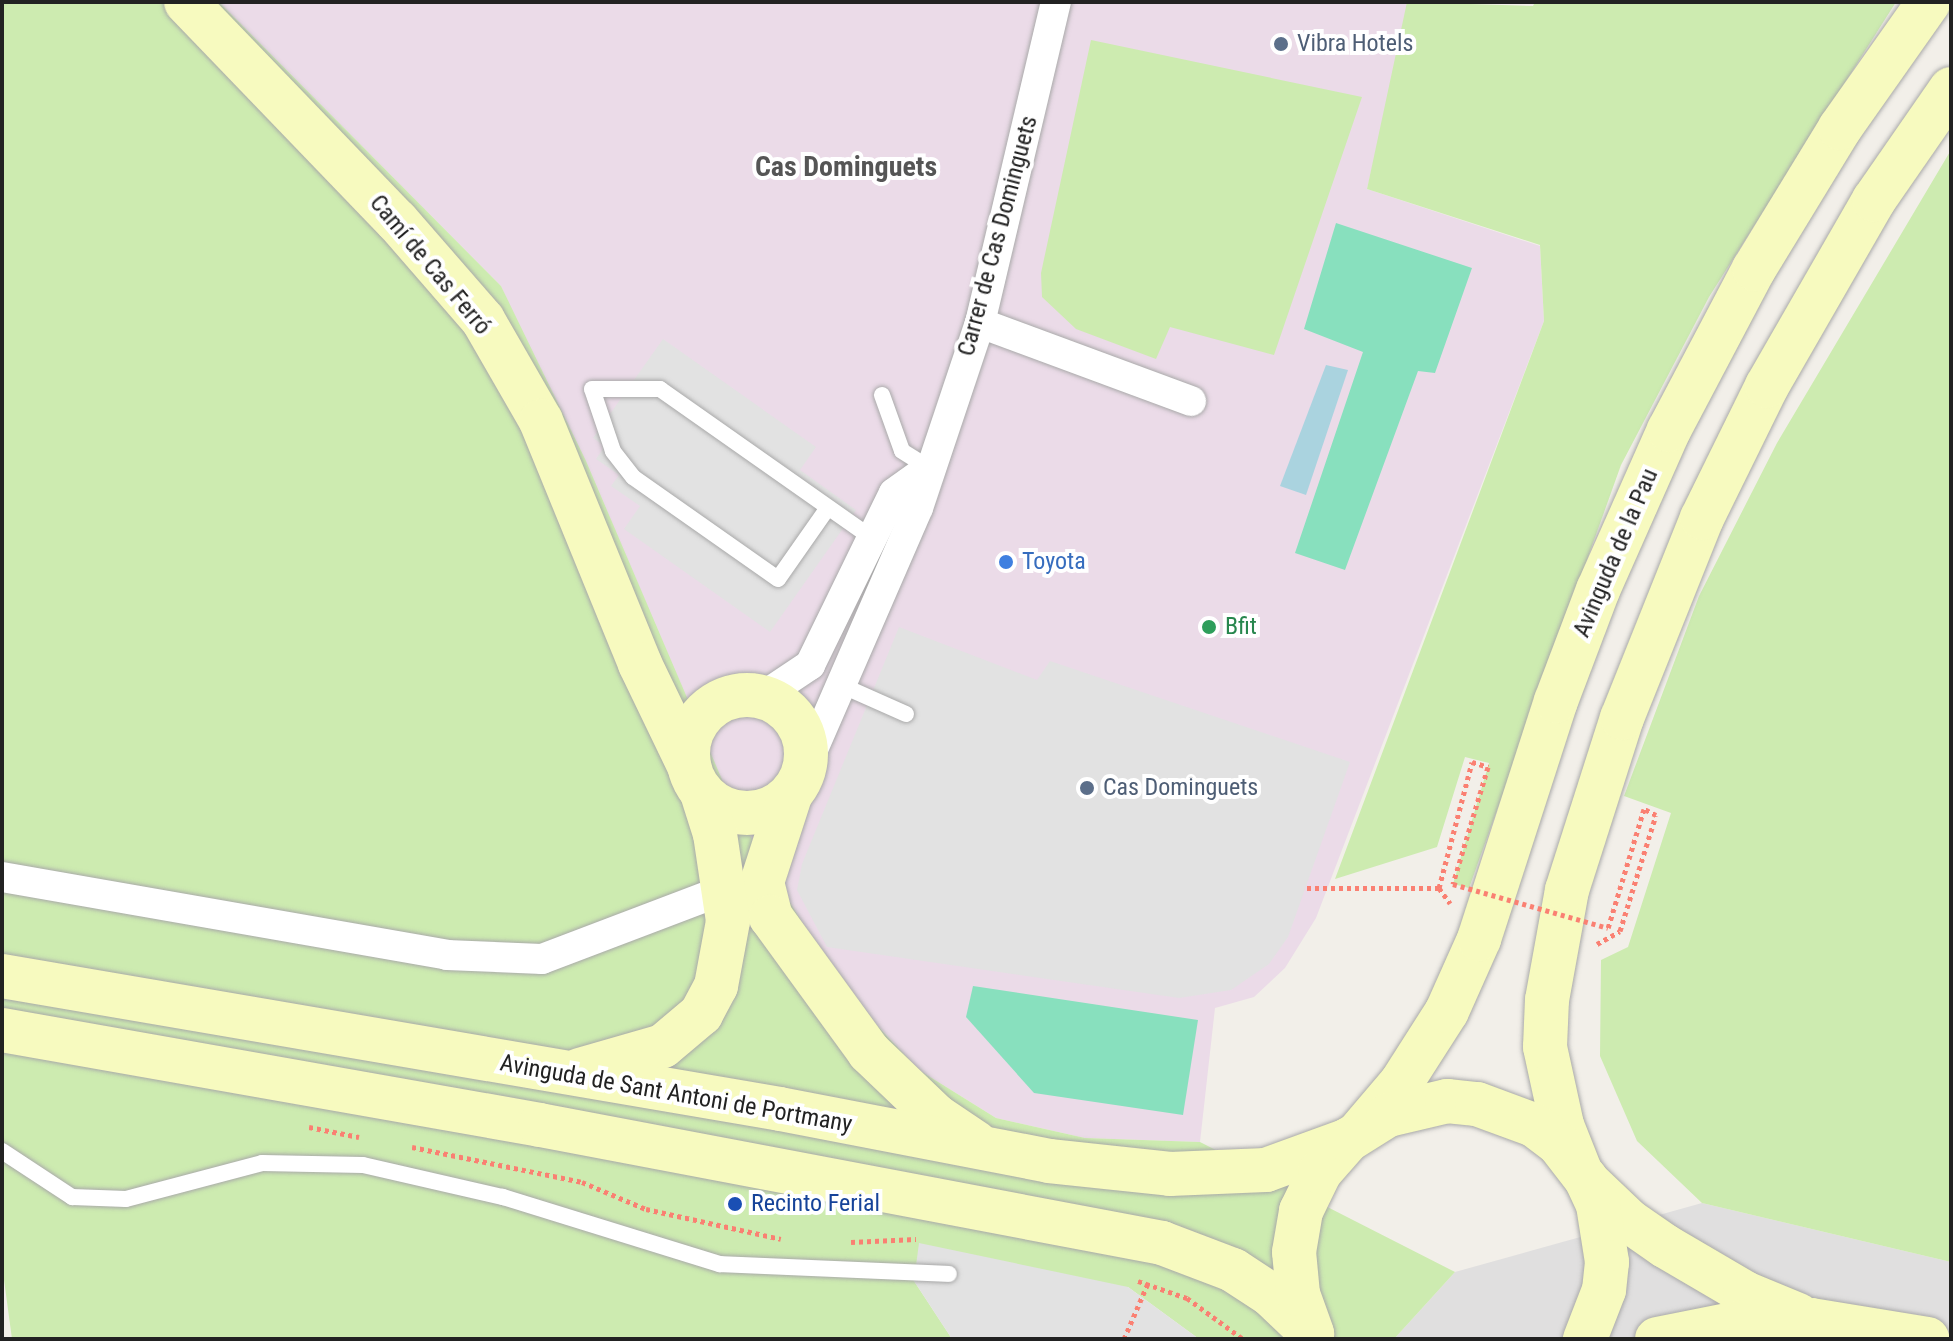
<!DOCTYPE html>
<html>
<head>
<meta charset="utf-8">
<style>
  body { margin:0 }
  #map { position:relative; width:1953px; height:1341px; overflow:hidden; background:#f2efe9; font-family:"Roboto Condensed",sans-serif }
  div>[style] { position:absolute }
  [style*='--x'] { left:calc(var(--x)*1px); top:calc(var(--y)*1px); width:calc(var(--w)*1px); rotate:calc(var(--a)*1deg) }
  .residential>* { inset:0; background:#e0dfdf }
  .industrial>* { inset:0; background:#ebdbe8 }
  .grass>* { inset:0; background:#cdebb0 }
  .pitch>* { inset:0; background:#88e0be }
  .parking>* { inset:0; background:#e2e2e2 }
  .water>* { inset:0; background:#aad3df }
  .path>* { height:5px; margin-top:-2.5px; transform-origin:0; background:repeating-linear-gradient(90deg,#fa8072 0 4px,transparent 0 8px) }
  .roads { filter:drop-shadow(0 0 2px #a9a9a9) drop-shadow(0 0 2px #a9a9a9) }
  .lane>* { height:16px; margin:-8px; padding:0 8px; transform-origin:8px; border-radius:8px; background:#fff }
  .street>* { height:30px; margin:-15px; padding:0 15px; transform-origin:15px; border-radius:15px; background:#fff }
  .secondary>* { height:44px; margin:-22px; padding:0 22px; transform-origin:22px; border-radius:22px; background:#f7fabf }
  .secondary>.ring { margin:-22px; padding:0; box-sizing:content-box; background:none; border:44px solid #f7fabf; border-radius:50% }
  .path-bridge>* { height:5px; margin-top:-2.5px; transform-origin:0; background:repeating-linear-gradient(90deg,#fa8072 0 4px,transparent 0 8px) }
  .dots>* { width:22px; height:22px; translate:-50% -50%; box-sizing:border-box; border:4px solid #fff; border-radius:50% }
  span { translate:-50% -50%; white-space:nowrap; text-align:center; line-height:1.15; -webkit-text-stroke:8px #fff; paint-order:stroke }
  .service-label { font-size:24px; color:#4e5e75 }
  .left { translate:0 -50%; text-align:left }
  .street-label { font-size:24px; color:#222 }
  .shop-label { font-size:24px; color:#366cbe }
  .leisure-label { font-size:24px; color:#27864d }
  .transit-label { font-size:24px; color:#164399 }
  .quarter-label { font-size:28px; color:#555; font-weight:700 }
  .frame { position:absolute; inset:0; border:4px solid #222; pointer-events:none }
</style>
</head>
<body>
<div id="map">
  <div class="residential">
    <i style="clip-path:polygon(1702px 1203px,1951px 1262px,1951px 1339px,1394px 1339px,1455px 1272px)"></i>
  </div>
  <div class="industrial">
    <i style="clip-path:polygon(219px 2px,1411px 2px,1367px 189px,1540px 246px,1544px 321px,1316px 918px,1285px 968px,1254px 997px,1215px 1008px,1200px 1142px,1085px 1138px,996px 1118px,919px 1070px,870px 1017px,816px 946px,735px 810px,501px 286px)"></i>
  </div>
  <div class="grass">
    <i style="clip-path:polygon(2px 2px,219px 2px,501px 286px,586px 461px,735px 810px,816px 946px,870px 1018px,919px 1070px,996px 1118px,1085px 1138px,1200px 1142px,1455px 1272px,1394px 1339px,1199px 1339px,1128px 1287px,914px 1281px,952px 1339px,12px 1339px,2px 1265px)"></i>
    <i style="clip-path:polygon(1407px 2px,1533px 6px,1535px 2px,1896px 2px,1709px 297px,1621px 465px,1469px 888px,1453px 884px,1489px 763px,1465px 757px,1437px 847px,1335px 879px,1544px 321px,1540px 245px,1367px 189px)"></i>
    <i style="clip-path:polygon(1091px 40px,1362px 97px,1274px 355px,1170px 327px,1156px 359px,1076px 329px,1042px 297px,1041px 273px)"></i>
    <i style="clip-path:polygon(1951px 150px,1951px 1262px,1702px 1203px,1637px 1141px,1600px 1056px,1601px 960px,1628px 947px,1671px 813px,1624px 796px,1699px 596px,1777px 443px)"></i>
  </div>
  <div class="pitch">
    <i style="clip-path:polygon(1336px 223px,1472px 268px,1435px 373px,1418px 371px,1345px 570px,1295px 553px,1363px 352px,1304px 329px)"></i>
    <i style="clip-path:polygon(973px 986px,1198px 1020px,1183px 1115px,1034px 1093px,966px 1017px)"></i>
  </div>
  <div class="parking">
    <i style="clip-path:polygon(663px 339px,816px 447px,800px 470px,856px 510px,770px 632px,624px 529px,640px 506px,611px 486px,619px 475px,596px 459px,605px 446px,593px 438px)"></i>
    <i style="clip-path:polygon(899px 627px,1037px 680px,1050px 661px,1350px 762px,1288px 937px,1269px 964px,1231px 990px,1179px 998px,827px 947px,797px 890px,802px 864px)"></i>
    <i style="clip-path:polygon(919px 1243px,1128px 1287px,1199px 1339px,952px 1339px,914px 1281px)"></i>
  </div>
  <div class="water">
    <i style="clip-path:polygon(1326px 365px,1348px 370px,1306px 495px,1280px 486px)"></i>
  </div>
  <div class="path">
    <i style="--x:1307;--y:888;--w:132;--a:0"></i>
    <i style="--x:1439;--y:888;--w:19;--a:54"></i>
    <i style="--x:1597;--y:944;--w:26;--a:-29"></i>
    <i style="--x:1620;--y:931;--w:121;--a:-72.8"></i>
    <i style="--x:1656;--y:815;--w:13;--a:-153"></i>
    <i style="--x:1644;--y:809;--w:124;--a:106.8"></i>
    <i style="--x:309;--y:1127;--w:51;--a:11.3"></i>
    <i style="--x:412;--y:1147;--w:174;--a:11.6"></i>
    <i style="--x:582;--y:1182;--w:69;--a:22.9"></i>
    <i style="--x:646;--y:1209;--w:138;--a:12.5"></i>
    <i style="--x:851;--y:1242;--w:65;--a:-2.6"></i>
    <i style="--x:1138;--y:1281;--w:52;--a:19.1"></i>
    <i style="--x:1187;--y:1298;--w:69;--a:36.2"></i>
    <i style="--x:1124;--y:1339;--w:61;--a:-66.8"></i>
  </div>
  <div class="roads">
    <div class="lane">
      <i style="--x:882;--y:395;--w:59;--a:70.3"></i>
      <i style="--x:902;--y:451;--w:32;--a:32"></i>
      <i style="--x:827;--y:509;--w:85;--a:125"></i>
      <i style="--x:778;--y:579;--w:177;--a:-144.9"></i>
      <i style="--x:633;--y:477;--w:33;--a:-128"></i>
      <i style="--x:613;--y:451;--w:65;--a:-108.7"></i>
      <i style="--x:592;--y:389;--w:68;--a:0"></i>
      <i style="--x:660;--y:389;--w:256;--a:35.1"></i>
      <i style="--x:843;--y:686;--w:69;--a:24"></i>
      <i style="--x:2;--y:1151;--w:84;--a:33.3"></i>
      <i style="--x:72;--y:1197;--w:54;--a:2.1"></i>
      <i style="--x:126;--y:1199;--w:141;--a:-14.8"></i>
      <i style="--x:262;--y:1163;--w:101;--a:1.1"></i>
      <i style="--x:363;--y:1165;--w:144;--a:12.9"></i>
      <i style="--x:503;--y:1197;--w:227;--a:17.2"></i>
      <i style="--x:720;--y:1264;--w:229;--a:2.5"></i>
    </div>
    <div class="street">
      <i style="--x:980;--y:323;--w:225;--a:20.3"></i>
      <i style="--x:762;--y:697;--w:58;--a:-33.7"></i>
      <i style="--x:810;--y:665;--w:191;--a:-64"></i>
      <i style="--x:894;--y:493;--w:43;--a:-35.5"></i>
      <i style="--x:804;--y:770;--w:286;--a:-66.5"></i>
      <i style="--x:918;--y:508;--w:195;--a:-71.5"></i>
      <i style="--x:980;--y:323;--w:330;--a:-76.7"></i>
      <i style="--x:2;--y:877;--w:452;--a:9.9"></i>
      <i style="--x:447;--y:955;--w:95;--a:2.4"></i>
      <i style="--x:542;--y:959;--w:195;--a:-20.8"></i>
    </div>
    <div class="secondary">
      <i style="--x:186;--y:2;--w:304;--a:46.1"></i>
      <i style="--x:397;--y:221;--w:131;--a:49"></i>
      <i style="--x:483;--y:320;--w:116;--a:60.1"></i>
      <i style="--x:541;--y:421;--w:262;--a:67.8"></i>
      <i style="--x:640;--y:664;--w:113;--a:64.3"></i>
      <i class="ring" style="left:688px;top:695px;width:74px;height:74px"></i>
      <i style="--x:790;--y:796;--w:90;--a:108"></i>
      <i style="--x:762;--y:882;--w:36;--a:76"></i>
      <i style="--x:771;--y:917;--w:167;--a:54"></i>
      <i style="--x:869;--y:1052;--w:93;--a:43.7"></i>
      <i style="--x:936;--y:1116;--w:48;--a:34"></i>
      <i style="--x:2;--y:976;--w:789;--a:9.7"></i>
      <i style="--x:780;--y:1109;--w:274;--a:10.9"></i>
      <i style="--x:1049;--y:1161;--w:122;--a:6.1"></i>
      <i style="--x:1170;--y:1174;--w:96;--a:-2.4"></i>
      <i style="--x:1266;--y:1170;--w:87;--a:-20.1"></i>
      <i style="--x:2;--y:1030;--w:546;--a:10.01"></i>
      <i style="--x:540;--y:1125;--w:633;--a:10.74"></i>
      <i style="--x:1162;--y:1243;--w:76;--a:20.8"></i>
      <i style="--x:1233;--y:1270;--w:45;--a:33.3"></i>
      <i style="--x:1271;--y:1295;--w:57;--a:43.6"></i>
      <i style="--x:580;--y:1070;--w:86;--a:-16.1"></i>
      <i style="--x:663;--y:1046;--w:50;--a:-40.1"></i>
      <i style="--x:701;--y:1014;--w:32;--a:-62"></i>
      <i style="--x:716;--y:986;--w:66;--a:-79.5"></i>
      <i style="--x:728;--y:921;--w:88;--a:-98.5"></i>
      <i style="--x:715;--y:834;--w:43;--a:-107.6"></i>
      <i style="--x:1361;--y:1130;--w:62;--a:-49.6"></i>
      <i style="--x:1401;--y:1083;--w:85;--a:-57.4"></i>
      <i style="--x:1447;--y:1011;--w:79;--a:-66"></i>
      <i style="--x:1479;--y:939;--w:250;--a:-72.1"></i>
      <i style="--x:1556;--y:701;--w:119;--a:-69.3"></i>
      <i style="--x:1598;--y:590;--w:175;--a:-66.1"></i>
      <i style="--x:1669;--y:430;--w:182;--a:-62.2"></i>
      <i style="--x:1754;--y:269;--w:165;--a:-58.6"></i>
      <i style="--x:1840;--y:128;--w:154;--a:-54.8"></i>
      <i style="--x:1579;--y:1168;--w:46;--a:-111.6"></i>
      <i style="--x:1562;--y:1125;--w:80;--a:-102.3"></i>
      <i style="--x:1545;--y:1047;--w:47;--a:-87.6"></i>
      <i style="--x:1547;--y:1000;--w:112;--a:-79.7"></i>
      <i style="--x:1567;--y:890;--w:181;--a:-72.3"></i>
      <i style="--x:1622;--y:718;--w:215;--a:-68.2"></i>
      <i style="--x:1702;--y:518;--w:147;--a:-63.8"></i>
      <i style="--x:1767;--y:386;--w:215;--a:-60.1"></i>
      <i style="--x:1874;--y:200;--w:135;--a:-55.3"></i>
      <i style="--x:1590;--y:1184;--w:54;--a:43.5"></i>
      <i style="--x:1629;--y:1221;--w:44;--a:34.8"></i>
      <i style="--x:1665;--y:1246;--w:93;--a:30.4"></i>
      <i style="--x:1745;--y:1293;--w:57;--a:22.5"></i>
      <i style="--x:1312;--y:1333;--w:41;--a:-109.7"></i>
      <i style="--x:1298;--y:1294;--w:42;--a:-95.4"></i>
      <i style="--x:1294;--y:1252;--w:42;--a:-80.3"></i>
      <i style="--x:1301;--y:1211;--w:43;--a:-64"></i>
      <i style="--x:1320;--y:1172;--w:43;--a:-48.8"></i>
      <i style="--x:1348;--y:1140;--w:47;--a:-32"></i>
      <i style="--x:1388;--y:1115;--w:61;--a:-13.3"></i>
      <i style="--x:1447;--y:1101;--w:30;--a:6"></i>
      <i style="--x:1477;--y:1104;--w:61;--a:20.2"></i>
      <i style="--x:1534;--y:1125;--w:31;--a:37"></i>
      <i style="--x:1559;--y:1144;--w:44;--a:52.4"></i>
      <i style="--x:1586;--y:1179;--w:29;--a:65"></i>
      <i style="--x:1598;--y:1205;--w:58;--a:81"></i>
      <i style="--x:1607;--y:1262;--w:28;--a:96"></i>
      <i style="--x:1604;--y:1290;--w:53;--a:111.2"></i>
      <i style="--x:1657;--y:1339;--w:87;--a:-11.3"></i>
      <i style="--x:1742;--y:1322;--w:69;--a:-1.7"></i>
      <i style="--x:1811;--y:1320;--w:118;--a:9.3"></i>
    </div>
  </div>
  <div class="path-bridge">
    <i style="--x:1439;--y:888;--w:130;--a:-75.3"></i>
    <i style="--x:1472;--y:762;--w:17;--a:17"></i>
    <i style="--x:1488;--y:767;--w:122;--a:106.7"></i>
    <i style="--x:1453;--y:884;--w:161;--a:15.8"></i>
  </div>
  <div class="dots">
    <i style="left:1281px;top:44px;background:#5c6f8a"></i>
    <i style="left:1006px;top:562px;background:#3f7fe0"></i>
    <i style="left:1209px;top:627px;background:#2e9e5b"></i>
    <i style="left:1087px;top:788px;background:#5c6f8a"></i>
    <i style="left:735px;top:1204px;background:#1a4fb4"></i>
  </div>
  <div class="service-label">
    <span class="left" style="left:1297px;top:44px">Vibra Hotels</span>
    <span class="left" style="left:1103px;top:788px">Cas Dominguets</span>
  </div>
  <div class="street-label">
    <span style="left:998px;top:236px;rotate:-75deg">Carrer de Cas Dominguets</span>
    <span style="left:430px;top:265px;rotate:50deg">Camí de Cas Ferró</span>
    <span style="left:1616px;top:553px;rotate:-67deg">Avinguda de la Pau</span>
    <span style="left:676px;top:1094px;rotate:10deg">Avinguda de Sant Antoni de Portmany</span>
  </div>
  <div class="shop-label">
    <span class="left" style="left:1022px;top:562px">Toyota</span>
  </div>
  <div class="leisure-label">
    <span class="left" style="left:1225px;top:627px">Bfit</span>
  </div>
  <div class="transit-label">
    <span class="left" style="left:751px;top:1204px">Recinto Ferial</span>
  </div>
  <div class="quarter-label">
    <span style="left:846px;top:167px">Cas Dominguets</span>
  </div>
  <div class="frame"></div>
</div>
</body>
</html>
